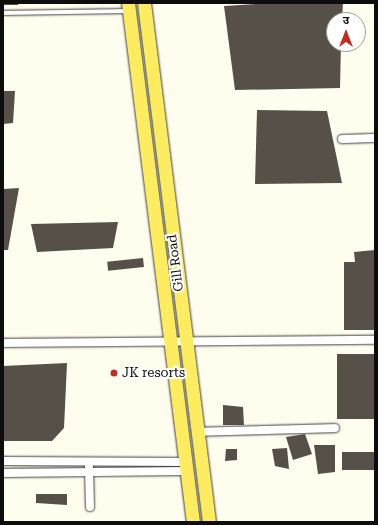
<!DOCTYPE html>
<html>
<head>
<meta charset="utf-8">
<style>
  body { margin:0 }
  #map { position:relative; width:378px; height:525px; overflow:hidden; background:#fffeee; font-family:"Roboto Serif","Noto Sans Devanagari",serif }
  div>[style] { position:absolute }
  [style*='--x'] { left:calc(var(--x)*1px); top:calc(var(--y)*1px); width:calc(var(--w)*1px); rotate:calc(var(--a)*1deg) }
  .building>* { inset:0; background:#565049; transform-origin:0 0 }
  .roads { filter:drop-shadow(0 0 1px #404040) drop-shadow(0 0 1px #404040) }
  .lane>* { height:4px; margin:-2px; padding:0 2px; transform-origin:2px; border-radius:2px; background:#fff }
  .street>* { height:8px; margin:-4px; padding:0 4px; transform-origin:4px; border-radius:4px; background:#fff }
  .primary>* { height:13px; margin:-6.5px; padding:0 6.5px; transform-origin:6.5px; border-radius:6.5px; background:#fdec60 }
  .dots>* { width:11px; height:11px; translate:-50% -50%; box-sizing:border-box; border:2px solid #fff; border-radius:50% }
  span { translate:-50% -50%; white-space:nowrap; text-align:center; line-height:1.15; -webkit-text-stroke:4px #fff; paint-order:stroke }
  .street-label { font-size:13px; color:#0d0d0d }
  .poi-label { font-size:13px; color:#0d0d0d }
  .left { translate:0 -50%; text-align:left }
  .frame { position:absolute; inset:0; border:4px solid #0d0d0d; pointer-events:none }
  .north { position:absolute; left:326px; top:12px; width:40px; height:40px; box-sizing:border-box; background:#fff; border:1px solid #9e9e9e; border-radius:50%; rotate:0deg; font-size:11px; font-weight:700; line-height:16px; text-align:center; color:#0d0d0d }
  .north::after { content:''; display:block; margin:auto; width:14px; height:18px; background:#c22f21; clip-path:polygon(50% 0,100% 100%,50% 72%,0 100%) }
</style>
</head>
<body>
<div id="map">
  <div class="building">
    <i style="left:3px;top:3px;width:15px;height:2px"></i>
    <i style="clip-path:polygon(271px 3px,343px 3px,342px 20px,334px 20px,334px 44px,341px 44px,340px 88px,235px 90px,224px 6px)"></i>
    <i style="clip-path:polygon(3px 91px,15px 91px,13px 123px,3px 124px)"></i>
    <i style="clip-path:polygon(257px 110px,327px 111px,342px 183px,255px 184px)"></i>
    <i style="clip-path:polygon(19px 188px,8px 250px,3px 250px,3px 189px)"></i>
    <i style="clip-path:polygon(118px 222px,113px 248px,37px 252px,31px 224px)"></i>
    <i style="clip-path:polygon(375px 250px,375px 330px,344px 330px,344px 262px,355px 262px,354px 252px)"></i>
    <i style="left:143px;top:258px;width:9px;height:36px;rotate:84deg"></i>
    <i style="left:375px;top:354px;width:65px;height:38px;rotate:90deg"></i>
    <i style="clip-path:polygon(67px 363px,64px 428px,52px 441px,3px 441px,3px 366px)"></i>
    <i style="clip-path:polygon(223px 405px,243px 407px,244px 425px,223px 425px)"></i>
    <i style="clip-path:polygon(305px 434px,312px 454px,293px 460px,286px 437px)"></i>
    <i style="clip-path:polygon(314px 445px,335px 445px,335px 472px,318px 474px)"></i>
    <i style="clip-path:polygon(287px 448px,289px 469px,275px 466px,272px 449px)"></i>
    <i style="clip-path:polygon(226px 449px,237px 449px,237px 460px,225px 461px)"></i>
    <i style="left:342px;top:452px;width:33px;height:18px"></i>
    <i style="clip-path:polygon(36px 494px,67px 494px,67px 505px,36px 503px)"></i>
  </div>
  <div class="roads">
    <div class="lane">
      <i style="--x:3;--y:13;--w:124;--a:-0.9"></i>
    </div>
    <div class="street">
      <i style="--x:342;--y:139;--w:33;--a:-2"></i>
      <i style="--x:3;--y:343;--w:372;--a:-0.5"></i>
      <i style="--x:196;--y:432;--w:139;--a:-1.6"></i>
      <i style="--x:3;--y:461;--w:182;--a:0.3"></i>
      <i style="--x:89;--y:467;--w:40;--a:88.6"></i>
      <i style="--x:3;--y:473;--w:183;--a:-0.6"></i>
    </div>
    <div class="primary">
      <i style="--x:128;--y:3;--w:523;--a:82.86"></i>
      <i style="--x:144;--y:3;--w:523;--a:82.86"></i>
    </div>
  </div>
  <div class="dots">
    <i style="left:114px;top:373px;background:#c22f21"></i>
  </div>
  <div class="street-label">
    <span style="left:176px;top:263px;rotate:-97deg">Gill Road</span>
  </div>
  <div class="poi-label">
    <span class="left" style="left:122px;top:373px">JK resorts</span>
  </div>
  <div class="frame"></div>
  <div class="north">उ</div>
</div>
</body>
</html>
